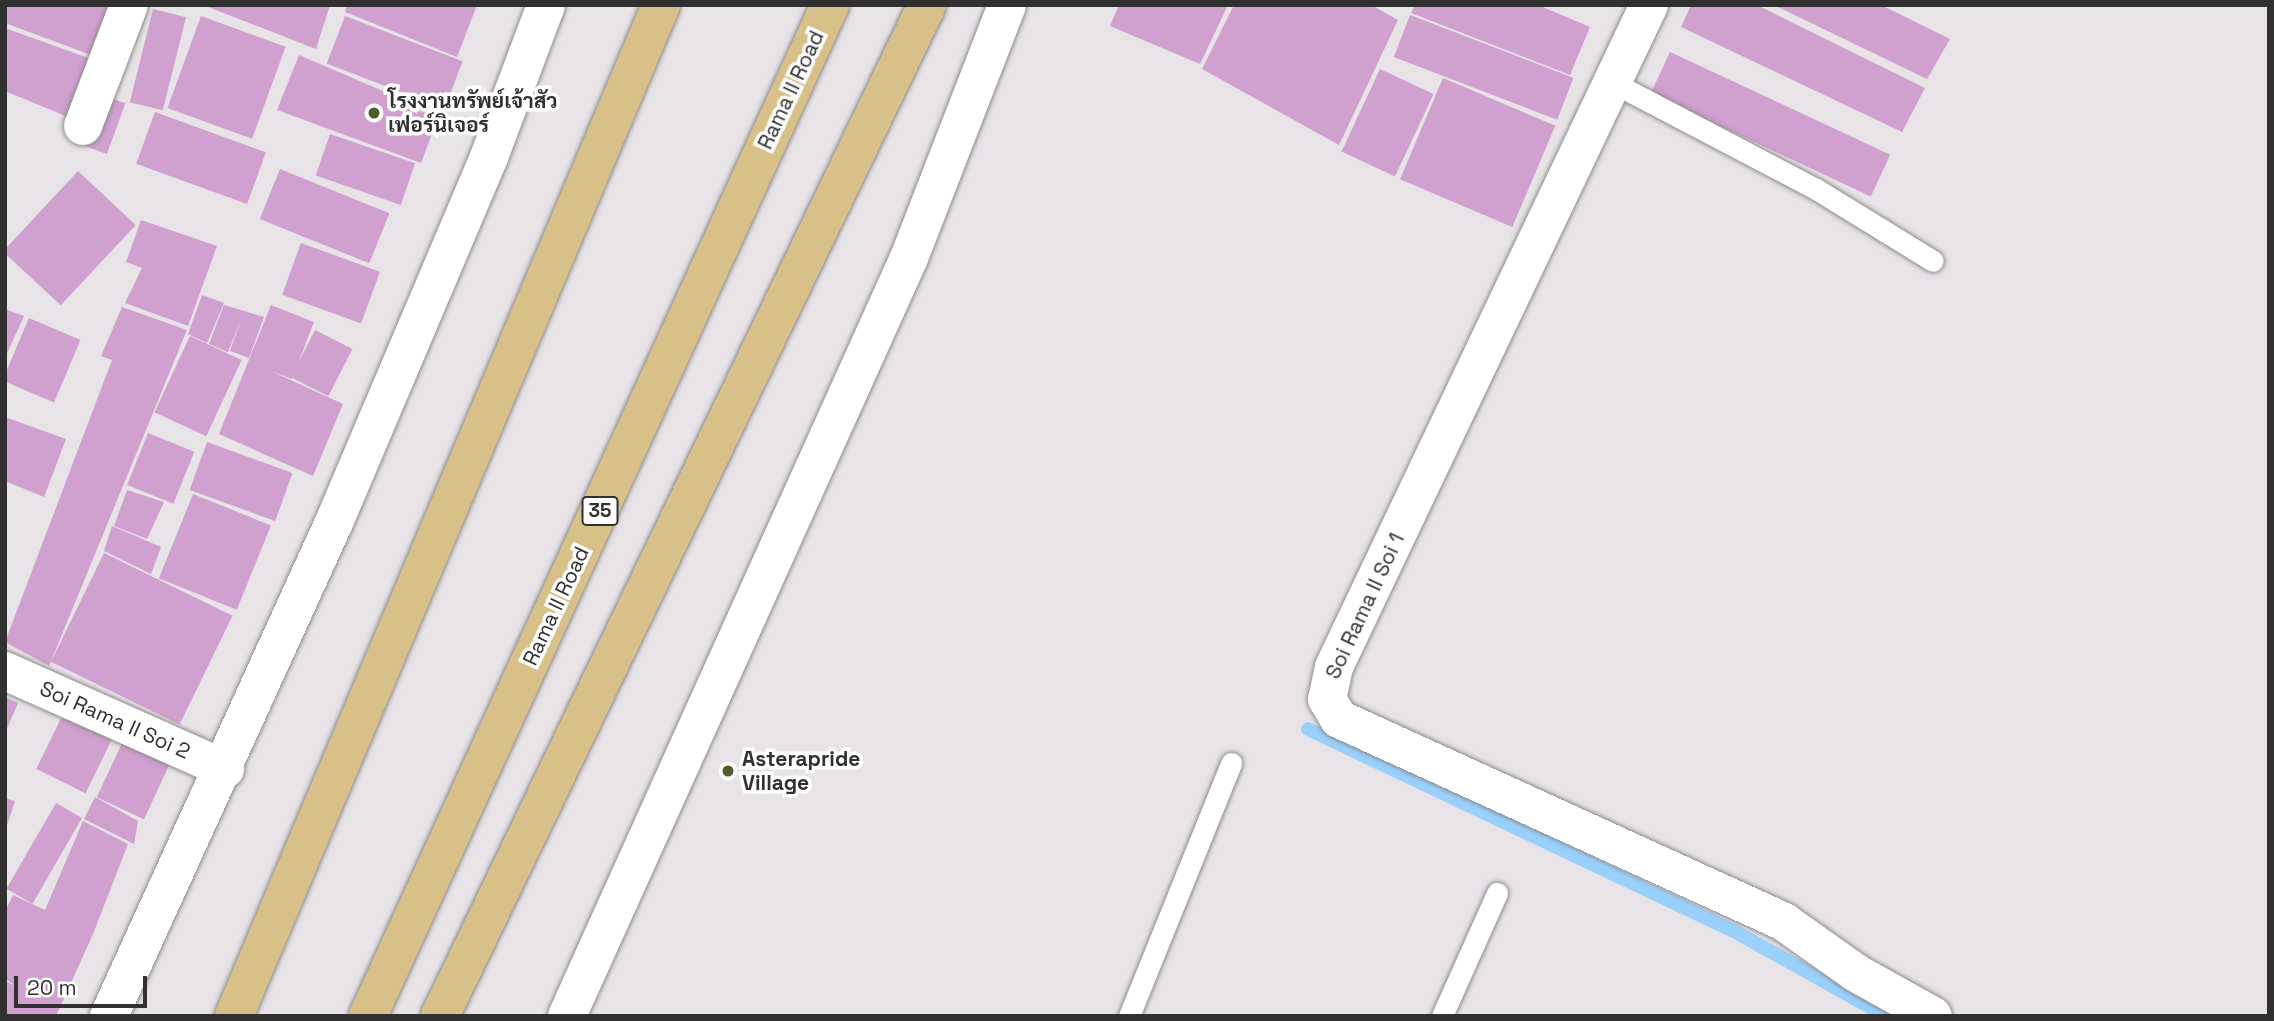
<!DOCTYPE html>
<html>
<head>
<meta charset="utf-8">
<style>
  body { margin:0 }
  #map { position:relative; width:2274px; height:1021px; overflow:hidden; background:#e7e3e7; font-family:"Space Grotesk",Sarabun,sans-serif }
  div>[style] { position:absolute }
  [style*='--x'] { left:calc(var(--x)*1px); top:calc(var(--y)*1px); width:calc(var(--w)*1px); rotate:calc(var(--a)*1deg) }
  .stream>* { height:14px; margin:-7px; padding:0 7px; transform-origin:7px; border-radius:7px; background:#99d1fc }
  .building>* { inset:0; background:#d0a0ce; transform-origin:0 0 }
  .roads { filter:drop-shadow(0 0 2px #8e8a8d) drop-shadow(0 0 2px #8e8a8d) }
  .service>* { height:21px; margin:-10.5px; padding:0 10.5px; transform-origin:10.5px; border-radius:10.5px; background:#fff }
  .minor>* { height:38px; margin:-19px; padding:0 19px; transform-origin:19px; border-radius:19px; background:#fff }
  .secondary>* { height:38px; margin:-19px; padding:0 19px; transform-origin:19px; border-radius:19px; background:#fff }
  .primary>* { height:38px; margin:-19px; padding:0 19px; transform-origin:19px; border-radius:19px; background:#d7c189 }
  .dots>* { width:19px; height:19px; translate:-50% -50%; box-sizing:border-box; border:4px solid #fff; border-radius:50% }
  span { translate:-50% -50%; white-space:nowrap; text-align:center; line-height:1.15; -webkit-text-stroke:7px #fff; paint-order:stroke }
  .shield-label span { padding:2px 5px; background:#fff; border:2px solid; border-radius:5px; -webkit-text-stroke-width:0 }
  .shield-label { font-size:19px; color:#313031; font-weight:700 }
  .street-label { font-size:21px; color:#313031 }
  .poi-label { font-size:21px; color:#313031; font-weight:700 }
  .left { translate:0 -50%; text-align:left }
  .frame { position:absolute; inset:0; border:7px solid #313031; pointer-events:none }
  .scale { position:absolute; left:14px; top:976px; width:133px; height:32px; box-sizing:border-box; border:4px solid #313031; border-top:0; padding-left:9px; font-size:21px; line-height:24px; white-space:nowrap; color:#313031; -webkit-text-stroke:5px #fff; paint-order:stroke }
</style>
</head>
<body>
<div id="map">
  <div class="stream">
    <i style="--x:1308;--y:729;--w:471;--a:25.4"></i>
    <i style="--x:1734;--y:931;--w:174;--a:29.2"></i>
  </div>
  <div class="building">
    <i style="clip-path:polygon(5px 5px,109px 5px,91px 55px,5px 23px)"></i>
    <i style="clip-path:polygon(203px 5px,330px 5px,316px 49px)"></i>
    <i style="clip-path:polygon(347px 5px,477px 5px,457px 57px,345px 12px)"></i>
    <i style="clip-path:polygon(1119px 5px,1228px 5px,1200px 64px,1110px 26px)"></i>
    <i style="clip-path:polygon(1234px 5px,1371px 5px,1398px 20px,1339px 145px,1202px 69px)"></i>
    <i style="clip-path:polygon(1415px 5px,1538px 5px,1590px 27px,1570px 75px,1411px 13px)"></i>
    <i style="clip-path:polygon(1691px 5px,1757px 5px,1925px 88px,1902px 132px,1681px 27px)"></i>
    <i style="clip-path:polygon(1774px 5px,1881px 5px,1950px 39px,1927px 79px)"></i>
    <i style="left:153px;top:9px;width:34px;height:96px;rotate:14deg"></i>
    <i style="left:1410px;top:15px;width:175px;height:45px;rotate:21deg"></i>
    <i style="left:201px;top:16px;width:90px;height:98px;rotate:20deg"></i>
    <i style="left:345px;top:16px;width:126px;height:51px;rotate:21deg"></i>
    <i style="clip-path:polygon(5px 28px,91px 59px,68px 117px,5px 91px)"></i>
    <i style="left:1670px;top:52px;width:243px;height:46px;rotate:25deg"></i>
    <i style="clip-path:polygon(299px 55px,439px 115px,421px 163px,277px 110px)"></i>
    <i style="left:1380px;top:69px;width:59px;height:91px;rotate:25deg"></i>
    <i style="left:1443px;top:78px;width:122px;height:110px;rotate:23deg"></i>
    <i style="left:100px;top:94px;width:27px;height:54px;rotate:20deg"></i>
    <i style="left:155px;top:112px;width:118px;height:55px;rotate:20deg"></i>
    <i style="left:330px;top:134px;width:90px;height:44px;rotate:19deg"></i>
    <i style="left:280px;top:169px;width:118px;height:54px;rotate:22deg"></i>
    <i style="left:78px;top:171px;width:79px;height:110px;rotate:43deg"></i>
    <i style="clip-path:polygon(141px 220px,217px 246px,188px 326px,125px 303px,142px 268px,126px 262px)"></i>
    <i style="left:301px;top:243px;width:84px;height:55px;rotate:20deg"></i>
    <i style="clip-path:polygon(202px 295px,224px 303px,207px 343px,188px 334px)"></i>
    <i style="clip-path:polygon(224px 305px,264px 317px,249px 358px,230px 351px,242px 317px,228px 352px,209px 344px)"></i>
    <i style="clip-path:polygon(271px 305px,314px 322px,292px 379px,271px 371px,343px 404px,313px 476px,219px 434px)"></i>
    <i style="clip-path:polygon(122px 307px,187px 330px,49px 666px,5px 642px,112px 360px,101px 356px)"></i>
    <i style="clip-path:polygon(5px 309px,24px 316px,5px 358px)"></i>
    <i style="left:29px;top:318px;width:56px;height:68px;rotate:23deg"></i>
    <i style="left:315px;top:330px;width:42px;height:53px;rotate:27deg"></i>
    <i style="left:190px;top:336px;width:57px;height:84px;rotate:25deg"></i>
    <i style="clip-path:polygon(5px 417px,66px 439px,44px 497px,5px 481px)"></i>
    <i style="left:148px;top:433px;width:50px;height:56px;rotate:22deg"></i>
    <i style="left:207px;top:442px;width:91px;height:51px;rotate:20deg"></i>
    <i style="clip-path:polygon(127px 490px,164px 502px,147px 539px,114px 526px)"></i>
    <i style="left:193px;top:494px;width:84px;height:91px;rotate:22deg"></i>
    <i style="clip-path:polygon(112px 526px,161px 547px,151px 574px,104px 551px)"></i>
    <i style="left:104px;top:553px;width:143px;height:121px;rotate:26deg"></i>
    <i style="clip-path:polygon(5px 697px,18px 703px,5px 733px)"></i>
    <i style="left:66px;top:708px;width:55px;height:68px;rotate:26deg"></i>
    <i style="left:123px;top:741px;width:52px;height:62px;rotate:25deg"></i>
    <i style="clip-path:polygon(95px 797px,138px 821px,134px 844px,84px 819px)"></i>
    <i style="clip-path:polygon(5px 798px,15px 801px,6px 828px,5px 827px)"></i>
    <i style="left:56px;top:803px;width:30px;height:99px;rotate:30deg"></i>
    <i style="clip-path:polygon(83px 821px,128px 844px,93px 934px,56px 1016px,5px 1016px,5px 981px,16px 986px,5px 979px,5px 911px,13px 895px,45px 910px)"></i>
  </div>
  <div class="roads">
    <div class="service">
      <i style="--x:1612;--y:82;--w:230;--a:27.7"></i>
      <i style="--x:1816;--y:189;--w:137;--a:31.6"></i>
      <i style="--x:1129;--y:1016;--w:273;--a:-68"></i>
      <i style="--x:1442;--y:1016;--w:135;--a:-65.9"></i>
    </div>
    <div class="minor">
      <i style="--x:1649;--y:5;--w:733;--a:115.45"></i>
      <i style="--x:1334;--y:667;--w:33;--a:102"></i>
      <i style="--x:1327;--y:699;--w:23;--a:59"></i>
      <i style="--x:1339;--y:719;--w:489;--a:24.5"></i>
      <i style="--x:1784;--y:922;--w:88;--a:35.3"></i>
      <i style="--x:1856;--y:973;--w:88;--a:29.2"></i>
      <i style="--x:83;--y:126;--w:129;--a:-69.2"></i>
      <i style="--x:5;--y:671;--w:241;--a:24"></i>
    </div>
    <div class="secondary">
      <i style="--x:109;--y:1016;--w:545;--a:-65.5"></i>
      <i style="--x:335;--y:520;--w:394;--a:-67"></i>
      <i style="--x:489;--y:157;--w:162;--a:-69.4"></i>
      <i style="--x:567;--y:1016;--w:832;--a:-65.72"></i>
      <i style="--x:909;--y:258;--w:271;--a:-68.8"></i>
    </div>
    <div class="primary">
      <i style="--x:234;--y:1016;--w:1097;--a:-67.1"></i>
      <i style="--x:368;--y:1016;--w:1112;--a:-65.44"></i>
      <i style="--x:440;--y:1016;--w:1122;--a:-64.28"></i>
    </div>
  </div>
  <div class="dots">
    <i style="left:374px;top:113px;background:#525b2a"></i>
    <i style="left:728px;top:771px;background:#525b2a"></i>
  </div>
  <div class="shield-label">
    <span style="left:600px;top:511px">35</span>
  </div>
  <div class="street-label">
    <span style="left:791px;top:90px;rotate:-65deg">Rama II Road</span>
    <span style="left:556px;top:606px;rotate:-65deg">Rama II Road</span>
    <span style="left:1365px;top:606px;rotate:-65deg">Soi Rama II Soi 1</span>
    <span style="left:115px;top:720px;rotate:24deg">Soi Rama II Soi 2</span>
  </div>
  <div class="poi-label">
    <span class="left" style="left:388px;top:113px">โรงงานทรัพย์เจ้าสัว<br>เฟอร์นิเจอร์</span>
    <span class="left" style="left:742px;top:771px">Asterapride<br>Village</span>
  </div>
  <div class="frame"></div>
  <div class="scale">20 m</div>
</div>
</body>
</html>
